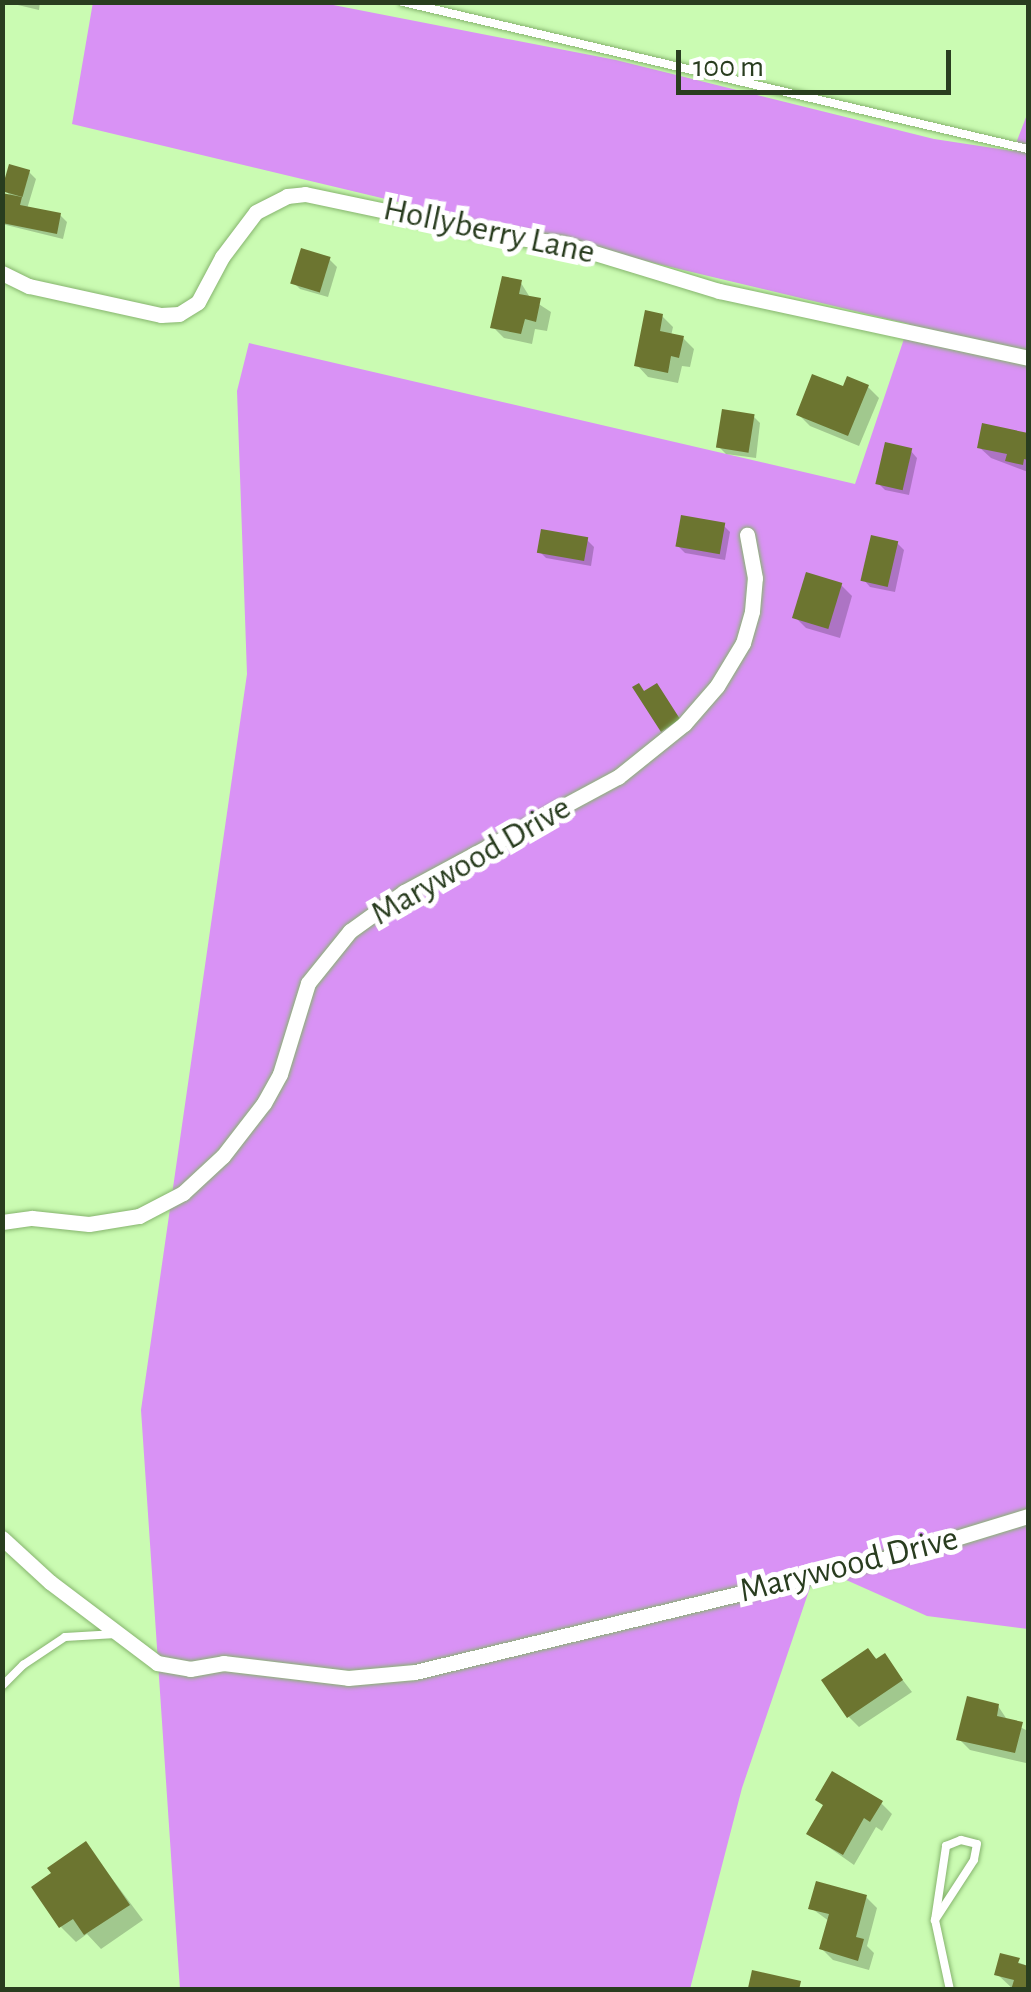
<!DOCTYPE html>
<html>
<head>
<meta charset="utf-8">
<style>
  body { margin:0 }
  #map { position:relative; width:1031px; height:1992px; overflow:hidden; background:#cafbb2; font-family:"Alegreya Sans",sans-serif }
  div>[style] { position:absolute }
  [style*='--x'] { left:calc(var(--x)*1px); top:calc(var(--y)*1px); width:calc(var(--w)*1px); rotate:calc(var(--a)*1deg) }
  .forest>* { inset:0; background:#d992f5 }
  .shadow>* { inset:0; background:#0003 }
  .building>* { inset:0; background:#6c7530; transform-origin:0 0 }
  .roads { filter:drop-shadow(0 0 2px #86b46e) drop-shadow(0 0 2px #86b46e) }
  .service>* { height:8px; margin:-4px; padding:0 4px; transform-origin:4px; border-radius:4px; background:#fff }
  .minor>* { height:15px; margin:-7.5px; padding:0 7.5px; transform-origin:7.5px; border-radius:7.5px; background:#fff }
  span { translate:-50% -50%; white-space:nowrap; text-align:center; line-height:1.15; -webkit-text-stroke:10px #fff; paint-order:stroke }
  .street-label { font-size:35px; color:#293d1f }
  .frame { position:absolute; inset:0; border:5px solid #293d1f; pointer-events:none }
  .scale { position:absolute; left:676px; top:50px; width:275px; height:45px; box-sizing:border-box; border:5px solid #293d1f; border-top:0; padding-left:12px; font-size:30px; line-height:35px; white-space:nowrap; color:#293d1f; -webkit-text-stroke:8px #fff; paint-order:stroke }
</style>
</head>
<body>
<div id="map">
  <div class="forest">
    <i style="clip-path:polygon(93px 2px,323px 3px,616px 60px,934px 139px,1013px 151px,1028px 112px,1028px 1629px,927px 1616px,817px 1567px,742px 1788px,690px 1989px,180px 1989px,141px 1410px,247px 674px,237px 391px,249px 343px,855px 484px,909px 324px,72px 124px)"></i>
  </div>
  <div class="shadow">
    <i style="clip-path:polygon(5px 2px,40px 2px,39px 10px)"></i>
    <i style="clip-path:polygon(29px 172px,36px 179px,27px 209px,60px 215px,67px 222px,63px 239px,2px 224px,2px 206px,10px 195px,4px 190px)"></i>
    <i style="clip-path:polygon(330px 260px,337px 267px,328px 297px,300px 289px,293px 282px)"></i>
    <i style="clip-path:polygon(521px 283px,531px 299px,551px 312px,547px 331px,535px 329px,532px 344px,504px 338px,493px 327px)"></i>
    <i style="clip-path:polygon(662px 316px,673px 327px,671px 336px,683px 338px,694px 349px,690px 367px,682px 366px,678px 383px,648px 377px,637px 365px)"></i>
    <i style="clip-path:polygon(868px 387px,879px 398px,859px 446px,810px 426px,799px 415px,844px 390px)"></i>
    <i style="clip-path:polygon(753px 416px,760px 423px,756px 458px,726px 454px,719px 447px)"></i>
    <i style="clip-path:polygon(984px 426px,1028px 436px,1028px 472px,991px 458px,979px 447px)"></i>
    <i style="clip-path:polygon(910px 450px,917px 458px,909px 495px,885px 490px,878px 483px)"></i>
    <i style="clip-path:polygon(723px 525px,730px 532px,725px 560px,685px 553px,678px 546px)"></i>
    <i style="clip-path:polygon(587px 540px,594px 547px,591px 566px,546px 558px,539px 551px)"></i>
    <i style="clip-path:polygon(897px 543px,904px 550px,895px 592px,870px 587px,864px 580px)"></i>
    <i style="clip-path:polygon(841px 585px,852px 596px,840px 638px,806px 628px,795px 617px)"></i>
    <i style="clip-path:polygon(868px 1651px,878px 1660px,884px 1656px,912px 1692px,859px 1727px,848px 1716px)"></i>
    <i style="clip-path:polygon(998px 1706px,1008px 1721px,1028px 1731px,1026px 1763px,970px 1750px,959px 1739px)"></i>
    <i style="clip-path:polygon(818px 1800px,881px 1803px,892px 1814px,882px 1831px,876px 1827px,854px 1865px,810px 1834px,825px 1807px)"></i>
    <i style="clip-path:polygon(86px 1844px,143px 1920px,101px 1949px,87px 1934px,76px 1942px,61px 1927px)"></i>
    <i style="clip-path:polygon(866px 1897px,877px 1908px,867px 1946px,874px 1953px,869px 1970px,833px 1960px,822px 1949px,829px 1921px,811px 1908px)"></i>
    <i style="clip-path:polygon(1002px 1956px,1028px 1966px,1028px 1990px,1014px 1990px,997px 1974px)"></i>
  </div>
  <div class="building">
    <i style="left:9px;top:164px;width:22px;height:28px;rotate:16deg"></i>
    <i style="clip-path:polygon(2px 193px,22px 197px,20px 205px,61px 213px,57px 234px,2px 223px)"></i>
    <i style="left:301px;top:248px;width:31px;height:37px;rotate:17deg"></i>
    <i style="clip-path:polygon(502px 276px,522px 280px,519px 294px,541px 298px,536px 322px,525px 319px,521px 334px,490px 328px)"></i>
    <i style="clip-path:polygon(645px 310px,663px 314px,660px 331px,684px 336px,679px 358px,671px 356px,668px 373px,634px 366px)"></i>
    <i style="clip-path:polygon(812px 374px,843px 386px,847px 376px,869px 385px,848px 436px,796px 415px)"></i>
    <i style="left:722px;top:409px;width:33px;height:39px;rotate:9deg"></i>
    <i style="clip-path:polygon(982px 423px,1028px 433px,1028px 460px,1024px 459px,1023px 465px,1005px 461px,1007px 454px,977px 448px)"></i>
    <i style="left:885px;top:442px;width:28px;height:43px;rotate:13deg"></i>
    <i style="left:681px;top:515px;width:45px;height:32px;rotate:10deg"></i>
    <i style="left:541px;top:529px;width:48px;height:24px;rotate:10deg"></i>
    <i style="left:871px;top:535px;width:28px;height:47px;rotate:13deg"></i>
    <i style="left:806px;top:572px;width:38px;height:48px;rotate:17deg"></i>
    <i style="clip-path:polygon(639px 683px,644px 691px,657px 683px,680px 719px,661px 732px,632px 687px)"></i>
    <i style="clip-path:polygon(868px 1648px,876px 1659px,885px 1653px,903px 1680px,847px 1718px,821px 1680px)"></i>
    <i style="clip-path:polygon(967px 1696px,999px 1704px,997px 1716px,1023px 1722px,1015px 1753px,956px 1740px)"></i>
    <i style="clip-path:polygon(832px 1771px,883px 1801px,870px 1822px,864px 1818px,843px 1855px,806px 1834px,823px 1805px,815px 1800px)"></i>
    <i style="clip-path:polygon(86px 1841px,130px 1905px,84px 1935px,73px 1919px,59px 1928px,31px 1887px,51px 1873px,47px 1868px)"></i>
    <i style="clip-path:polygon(816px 1881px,867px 1895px,856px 1937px,864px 1939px,858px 1961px,819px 1949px,829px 1914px,808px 1909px)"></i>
    <i style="clip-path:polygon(1000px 1953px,1020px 1958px,1018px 1963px,1028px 1966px,1028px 1990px,1011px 1990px,1014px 1980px,994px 1975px)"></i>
    <i style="clip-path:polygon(752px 1970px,801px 1981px,799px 1990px,748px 1988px)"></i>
  </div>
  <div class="roads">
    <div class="service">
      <i style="--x:403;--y:2;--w:642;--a:13.24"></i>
      <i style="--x:2;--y:1686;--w:30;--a:-45"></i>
      <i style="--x:23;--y:1665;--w:50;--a:-33.7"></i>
      <i style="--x:65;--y:1637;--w:51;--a:-3.4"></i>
      <i style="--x:961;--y:1840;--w:16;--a:14"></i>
      <i style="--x:977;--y:1844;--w:16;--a:101"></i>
      <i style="--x:974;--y:1860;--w:72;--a:123"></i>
      <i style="--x:935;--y:1920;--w:75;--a:-81.5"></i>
      <i style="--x:946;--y:1846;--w:16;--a:-22"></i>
      <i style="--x:935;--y:1920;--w:72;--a:77.9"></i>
    </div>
    <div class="minor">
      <i style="--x:2;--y:273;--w:30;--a:26"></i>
      <i style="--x:29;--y:286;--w:135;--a:12.4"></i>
      <i style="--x:161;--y:315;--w:18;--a:-3"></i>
      <i style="--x:179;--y:314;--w:22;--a:-32"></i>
      <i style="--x:198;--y:302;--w:51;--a:-61.9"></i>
      <i style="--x:222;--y:257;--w:56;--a:-52.9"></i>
      <i style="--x:256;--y:212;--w:35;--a:-27"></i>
      <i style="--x:287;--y:196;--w:18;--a:-6"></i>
      <i style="--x:305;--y:194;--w:208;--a:11.9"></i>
      <i style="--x:509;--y:237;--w:53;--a:6.5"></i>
      <i style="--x:562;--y:243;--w:164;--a:17"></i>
      <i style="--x:719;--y:291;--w:316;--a:12.2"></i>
      <i style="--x:2;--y:1222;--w:30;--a:-8"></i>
      <i style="--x:32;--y:1218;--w:57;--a:6"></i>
      <i style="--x:89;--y:1224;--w:51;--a:-9.1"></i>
      <i style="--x:139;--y:1216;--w:50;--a:-27.6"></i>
      <i style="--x:183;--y:1193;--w:54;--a:-42.8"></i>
      <i style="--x:223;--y:1156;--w:67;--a:-52.3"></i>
      <i style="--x:264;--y:1103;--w:33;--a:-61"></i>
      <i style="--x:280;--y:1074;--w:95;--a:-72.9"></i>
      <i style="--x:308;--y:983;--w:67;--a:-51.1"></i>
      <i style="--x:350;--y:931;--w:67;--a:-35.8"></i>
      <i style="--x:404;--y:892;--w:243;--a:-28.3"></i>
      <i style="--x:618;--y:777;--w:85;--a:-38.8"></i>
      <i style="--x:684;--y:724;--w:50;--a:-49"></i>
      <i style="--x:717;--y:686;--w:50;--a:-58.8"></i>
      <i style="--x:743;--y:643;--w:33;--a:-74"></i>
      <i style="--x:752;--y:611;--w:33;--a:-85"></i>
      <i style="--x:755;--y:578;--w:44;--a:-100.5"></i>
      <i style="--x:2;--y:1538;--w:65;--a:42.5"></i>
      <i style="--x:50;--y:1582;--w:134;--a:37.1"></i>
      <i style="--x:157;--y:1663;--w:34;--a:10"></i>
      <i style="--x:190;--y:1669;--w:34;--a:-10"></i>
      <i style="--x:223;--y:1663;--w:126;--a:6.8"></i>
      <i style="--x:348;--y:1678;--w:67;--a:-5.1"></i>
      <i style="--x:415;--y:1672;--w:506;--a:-13.6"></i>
      <i style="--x:907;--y:1553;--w:127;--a:-17"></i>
    </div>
  </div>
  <div class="street-label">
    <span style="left:489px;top:231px;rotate:12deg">Hollyberry Lane</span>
    <span style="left:471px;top:861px;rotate:-30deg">Marywood Drive</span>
    <span style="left:849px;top:1565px;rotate:-14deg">Marywood Drive</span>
  </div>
  <div class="frame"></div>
  <div class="scale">100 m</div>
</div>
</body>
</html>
